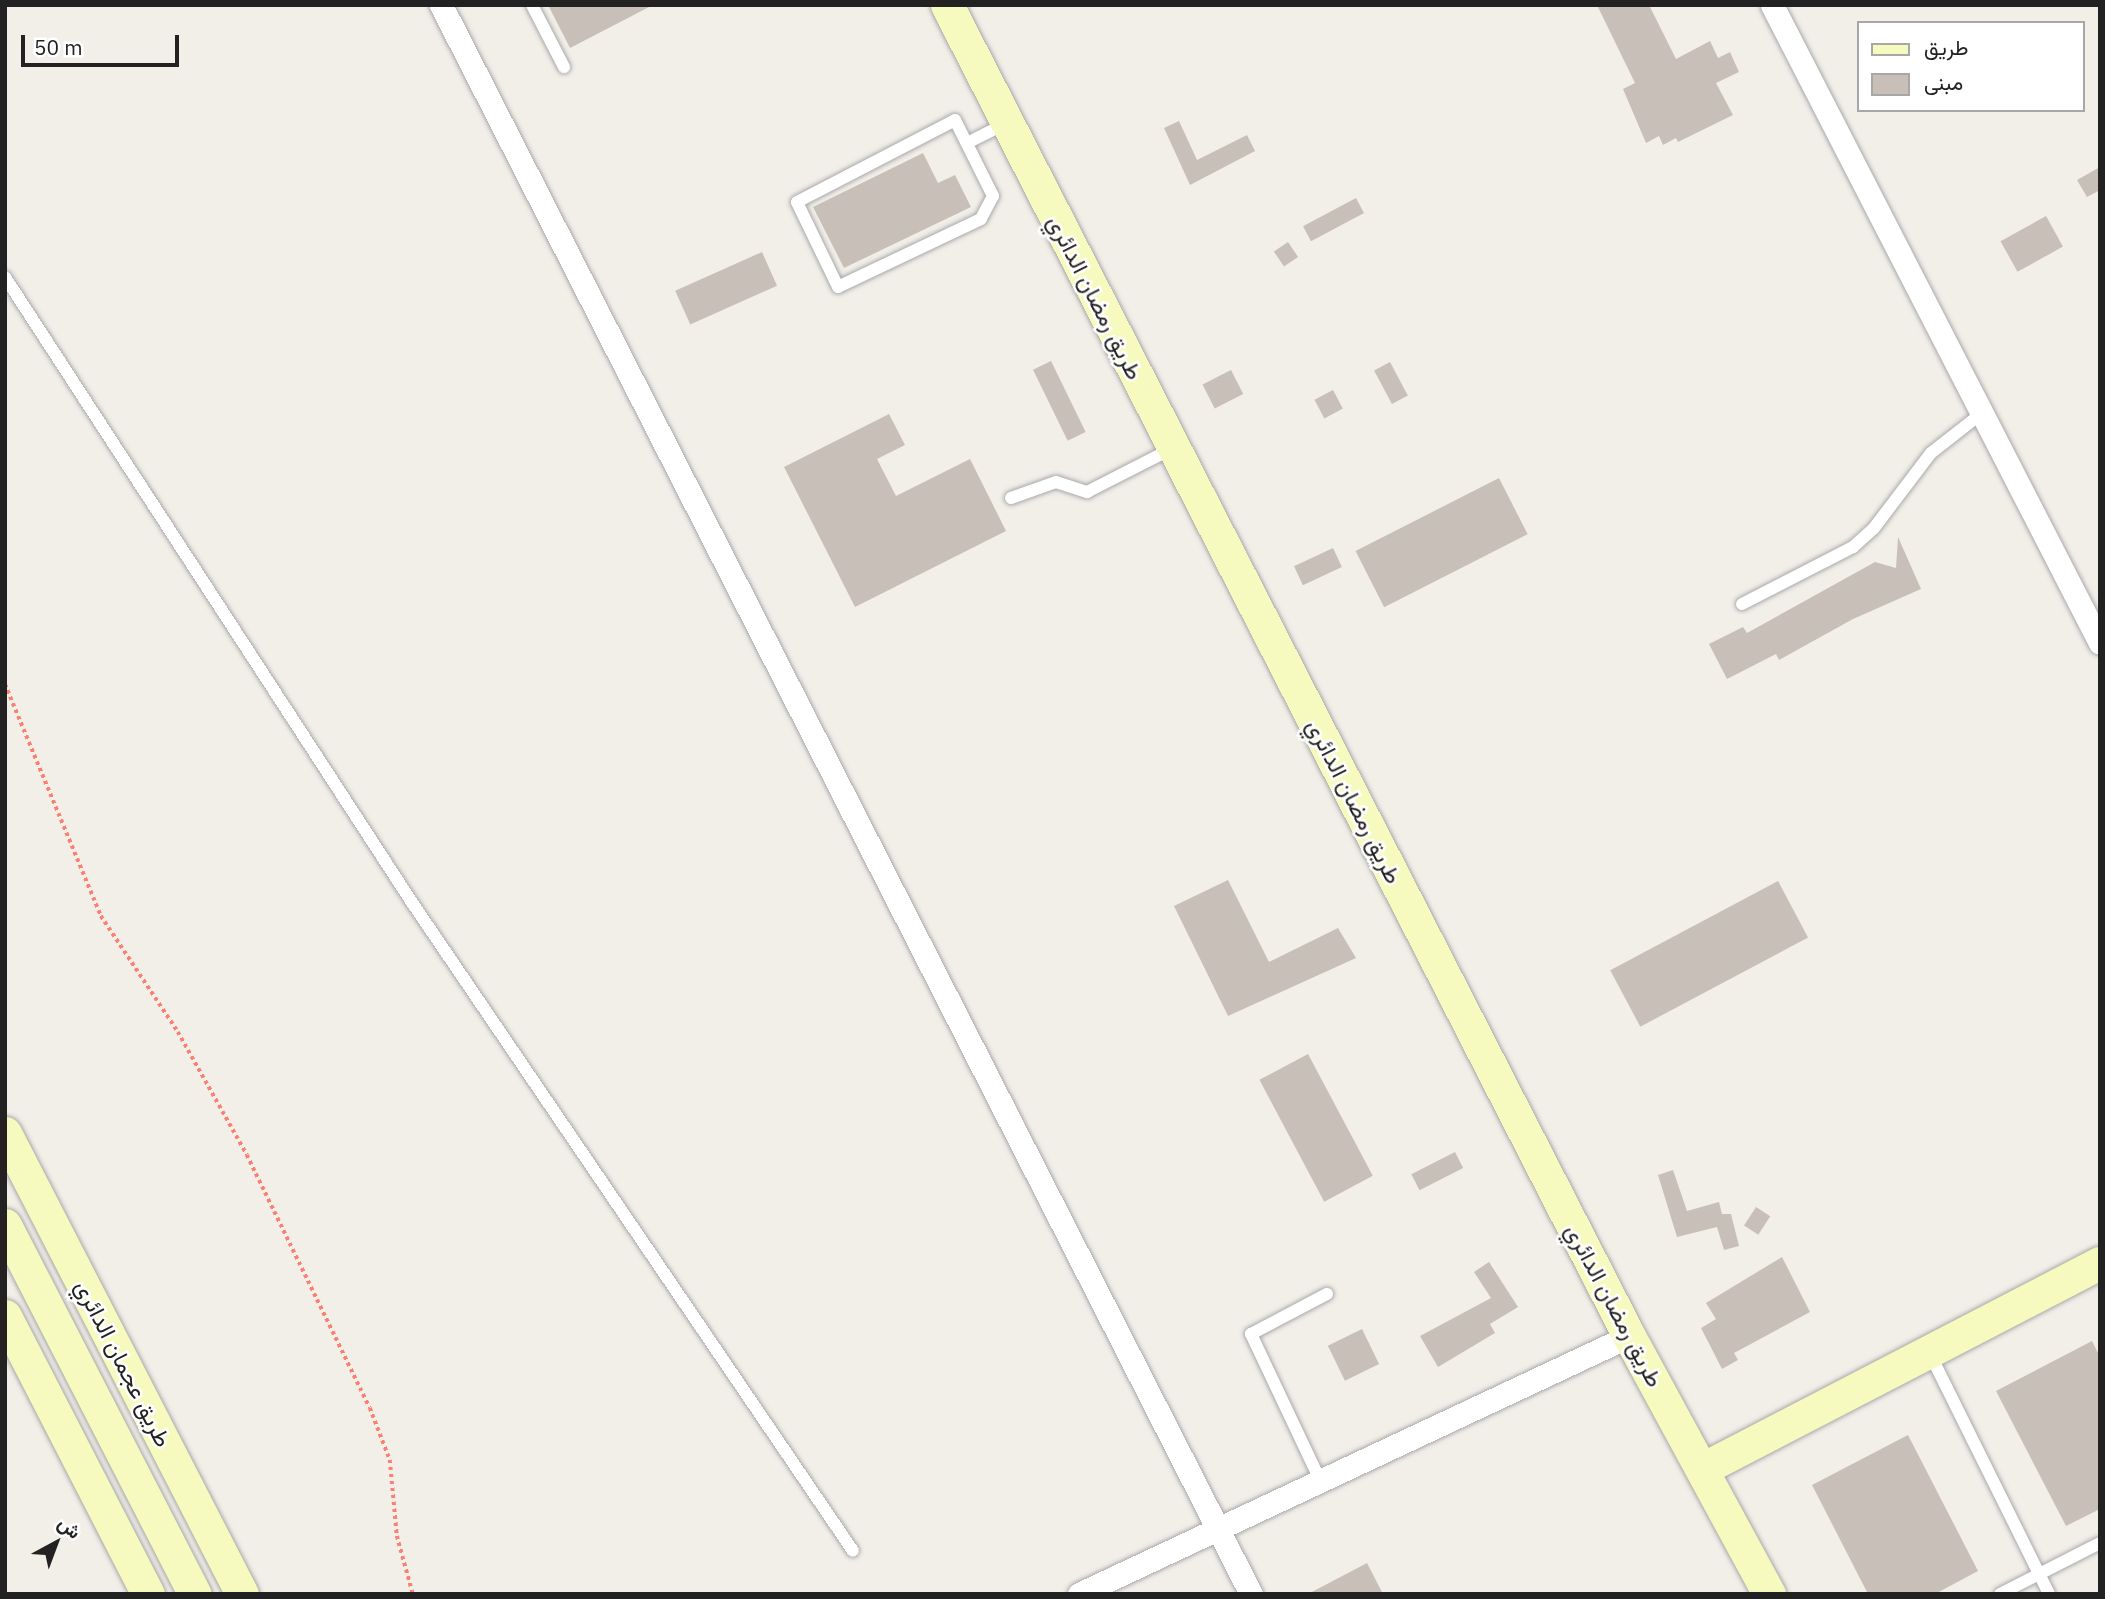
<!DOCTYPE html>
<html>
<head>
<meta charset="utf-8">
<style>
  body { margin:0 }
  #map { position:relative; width:2105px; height:1599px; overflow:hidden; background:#f2efe9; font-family:"IBM Plex Sans",Vazirmatn,sans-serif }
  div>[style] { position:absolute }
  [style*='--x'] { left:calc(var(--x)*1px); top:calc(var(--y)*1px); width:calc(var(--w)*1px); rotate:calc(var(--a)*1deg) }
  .building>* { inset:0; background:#c7bfb8; transform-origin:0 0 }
  .path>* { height:3.5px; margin-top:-1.75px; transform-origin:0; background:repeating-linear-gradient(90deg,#fa8072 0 3.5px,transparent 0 7px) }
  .roads { filter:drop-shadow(0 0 2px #a9a9a9) drop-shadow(0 0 2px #a9a9a9) }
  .lane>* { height:12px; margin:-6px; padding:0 6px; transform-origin:6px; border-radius:6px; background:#fff }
  .street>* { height:23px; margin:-11.5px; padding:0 11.5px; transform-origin:11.5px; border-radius:11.5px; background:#fff }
  .secondary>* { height:33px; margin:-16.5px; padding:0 16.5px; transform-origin:16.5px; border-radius:16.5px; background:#f7fabf }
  span { translate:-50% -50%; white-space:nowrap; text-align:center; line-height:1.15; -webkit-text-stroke:5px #fff; paint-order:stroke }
  .street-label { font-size:23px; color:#222 }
  .frame { position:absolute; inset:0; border:7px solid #222; pointer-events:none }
  .legend { position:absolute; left:1857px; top:21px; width:228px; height:91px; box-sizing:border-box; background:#fff; border:2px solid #a7a7a7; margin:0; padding:9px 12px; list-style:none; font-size:21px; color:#222 }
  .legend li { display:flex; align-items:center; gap:14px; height:35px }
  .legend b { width:35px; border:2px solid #a7a7a7 }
  .north { position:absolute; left:21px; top:1508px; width:70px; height:70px; -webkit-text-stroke:5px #fff; paint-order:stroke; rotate:41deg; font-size:19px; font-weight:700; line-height:28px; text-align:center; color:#222 }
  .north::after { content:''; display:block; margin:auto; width:24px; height:32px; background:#222; clip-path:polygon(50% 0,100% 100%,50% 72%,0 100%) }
  .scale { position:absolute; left:21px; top:35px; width:158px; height:32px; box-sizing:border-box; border:4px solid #222; border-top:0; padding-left:9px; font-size:21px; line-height:24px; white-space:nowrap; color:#222; -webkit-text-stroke:5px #fff; paint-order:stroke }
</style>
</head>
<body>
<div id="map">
  <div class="building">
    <i style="clip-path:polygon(548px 5px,653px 5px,570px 48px)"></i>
    <i style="clip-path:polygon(1597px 5px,1649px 5px,1676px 59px,1710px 41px,1718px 58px,1730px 52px,1739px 72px,1716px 83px,1733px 115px,1678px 142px,1676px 138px,1663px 145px,1659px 136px,1646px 143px,1623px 89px,1635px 83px)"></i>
    <i style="clip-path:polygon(1179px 121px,1197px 160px,1247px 135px,1255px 151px,1190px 185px,1164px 128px)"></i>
    <i style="clip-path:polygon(923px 153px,938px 183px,955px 175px,971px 207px,844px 268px,813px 207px)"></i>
    <i style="clip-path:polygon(2100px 167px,2100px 190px,2087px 197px,2077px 180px)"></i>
    <i style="left:1356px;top:198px;width:17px;height:60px;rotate:62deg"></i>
    <i style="left:2046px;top:216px;width:35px;height:52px;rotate:61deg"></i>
    <i style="left:1288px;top:242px;width:18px;height:17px;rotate:56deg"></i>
    <i style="left:762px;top:252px;width:37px;height:95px;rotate:66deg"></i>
    <i style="left:1051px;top:361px;width:79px;height:20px;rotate:64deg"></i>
    <i style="left:1390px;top:362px;width:38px;height:18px;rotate:62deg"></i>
    <i style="left:1231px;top:370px;width:27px;height:32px;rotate:63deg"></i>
    <i style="left:1333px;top:390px;width:21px;height:21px;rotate:62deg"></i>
    <i style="clip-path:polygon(889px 414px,905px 445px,877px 459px,896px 496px,970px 459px,1006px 531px,855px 607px,784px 467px)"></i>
    <i style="left:1499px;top:478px;width:63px;height:161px;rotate:63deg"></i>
    <i style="clip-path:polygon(1898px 537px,1921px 589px,1853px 619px,1779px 660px,1776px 654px,1727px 679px,1709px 644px,1743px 627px,1747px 633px,1875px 562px,1896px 568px)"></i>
    <i style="left:1333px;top:548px;width:21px;height:43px;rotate:65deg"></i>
    <i style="clip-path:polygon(1228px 880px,1269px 962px,1338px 928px,1356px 958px,1228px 1016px,1174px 906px)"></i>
    <i style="left:1778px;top:881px;width:64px;height:190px;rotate:62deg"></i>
    <i style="left:1308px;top:1054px;width:138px;height:55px;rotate:62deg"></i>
    <i style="left:1455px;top:1152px;width:18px;height:49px;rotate:63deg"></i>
    <i style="clip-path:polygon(1673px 1170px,1687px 1211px,1719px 1202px,1722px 1214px,1731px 1214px,1739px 1246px,1724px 1250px,1717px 1227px,1677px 1237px,1658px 1175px)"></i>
    <i style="left:1756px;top:1207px;width:17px;height:22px;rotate:33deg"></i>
    <i style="clip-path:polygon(1782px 1257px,1810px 1312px,1734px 1353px,1738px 1360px,1722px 1369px,1701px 1328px,1716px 1319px,1706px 1303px)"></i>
    <i style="clip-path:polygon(1489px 1262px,1518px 1307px,1490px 1324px,1495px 1333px,1438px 1367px,1420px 1336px,1491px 1298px,1474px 1272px)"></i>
    <i style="left:1362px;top:1329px;width:39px;height:38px;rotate:64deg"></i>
    <i style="clip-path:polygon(2092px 1341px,2100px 1357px,2100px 1509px,2066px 1526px,1996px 1391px)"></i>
    <i style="clip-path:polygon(1908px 1435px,1978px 1571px,1935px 1594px,1868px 1594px,1812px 1485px)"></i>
    <i style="clip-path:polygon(1367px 1563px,1383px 1594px,1308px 1594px)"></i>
  </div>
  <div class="path">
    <i style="--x:5;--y:684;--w:251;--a:67.5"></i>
    <i style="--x:101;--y:916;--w:139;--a:56.4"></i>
    <i style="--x:178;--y:1032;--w:141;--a:60.7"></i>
    <i style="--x:247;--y:1155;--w:281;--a:64.1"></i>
    <i style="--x:370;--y:1408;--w:56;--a:69"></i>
    <i style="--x:390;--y:1460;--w:76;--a:84.7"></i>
    <i style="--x:397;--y:1536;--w:60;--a:74.6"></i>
  </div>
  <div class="roads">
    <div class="lane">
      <i style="--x:532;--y:5;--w:70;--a:62.7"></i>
      <i style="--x:955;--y:120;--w:85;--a:63.4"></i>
      <i style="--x:993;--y:196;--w:26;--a:118"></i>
      <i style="--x:981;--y:219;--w:158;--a:154.6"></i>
      <i style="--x:838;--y:287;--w:94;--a:-115.8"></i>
      <i style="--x:797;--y:202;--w:178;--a:-27.4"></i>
      <i style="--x:967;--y:143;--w:42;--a:-26.6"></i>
      <i style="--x:5;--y:277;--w:748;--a:56.95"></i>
      <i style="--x:413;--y:904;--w:782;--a:55.78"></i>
      <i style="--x:1011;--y:498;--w:48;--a:-19.6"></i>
      <i style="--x:1056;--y:482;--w:33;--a:18"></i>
      <i style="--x:1087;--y:492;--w:97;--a:-27.1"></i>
      <i style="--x:1742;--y:604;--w:125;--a:-27.2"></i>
      <i style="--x:1853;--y:547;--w:28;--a:-42"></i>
      <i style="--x:1874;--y:528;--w:94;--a:-52.8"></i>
      <i style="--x:1931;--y:453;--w:65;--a:-38.1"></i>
      <i style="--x:1929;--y:1352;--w:270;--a:63.6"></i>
      <i style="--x:1321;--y:1482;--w:164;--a:-115.3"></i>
      <i style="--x:1251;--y:1334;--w:86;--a:-27.8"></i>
      <i style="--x:2000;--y:1594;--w:112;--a:-27"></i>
    </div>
    <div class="street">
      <i style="--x:441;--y:5;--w:1784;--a:62.99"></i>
      <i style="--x:1772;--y:5;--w:717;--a:62.79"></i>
      <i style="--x:1079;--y:1594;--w:608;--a:-25.13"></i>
    </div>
    <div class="secondary">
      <i style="--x:947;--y:5;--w:1496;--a:62.87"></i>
      <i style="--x:1629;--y:1336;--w:294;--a:61.5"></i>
      <i style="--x:5;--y:1133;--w:518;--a:62.79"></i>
      <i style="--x:5;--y:1225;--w:415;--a:62.8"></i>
      <i style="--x:5;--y:1316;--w:313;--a:62.8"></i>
      <i style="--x:1704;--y:1468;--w:446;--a:-27.4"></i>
    </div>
  </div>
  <div class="street-label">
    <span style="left:1096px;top:297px;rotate:63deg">طريق رمضان الدائري</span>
    <span style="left:1355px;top:801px;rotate:63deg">طريق رمضان الدائري</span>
    <span style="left:1615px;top:1305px;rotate:62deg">طريق رمضان الدائري</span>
    <span style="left:124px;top:1363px;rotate:63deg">طريق عجمان الدائري</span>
  </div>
  <div class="frame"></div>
  <ul class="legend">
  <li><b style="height:9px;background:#f7fabf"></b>طريق</li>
  <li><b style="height:19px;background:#c7bfb8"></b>مبنى</li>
  </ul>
  <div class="north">ش</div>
  <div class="scale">50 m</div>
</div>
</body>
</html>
